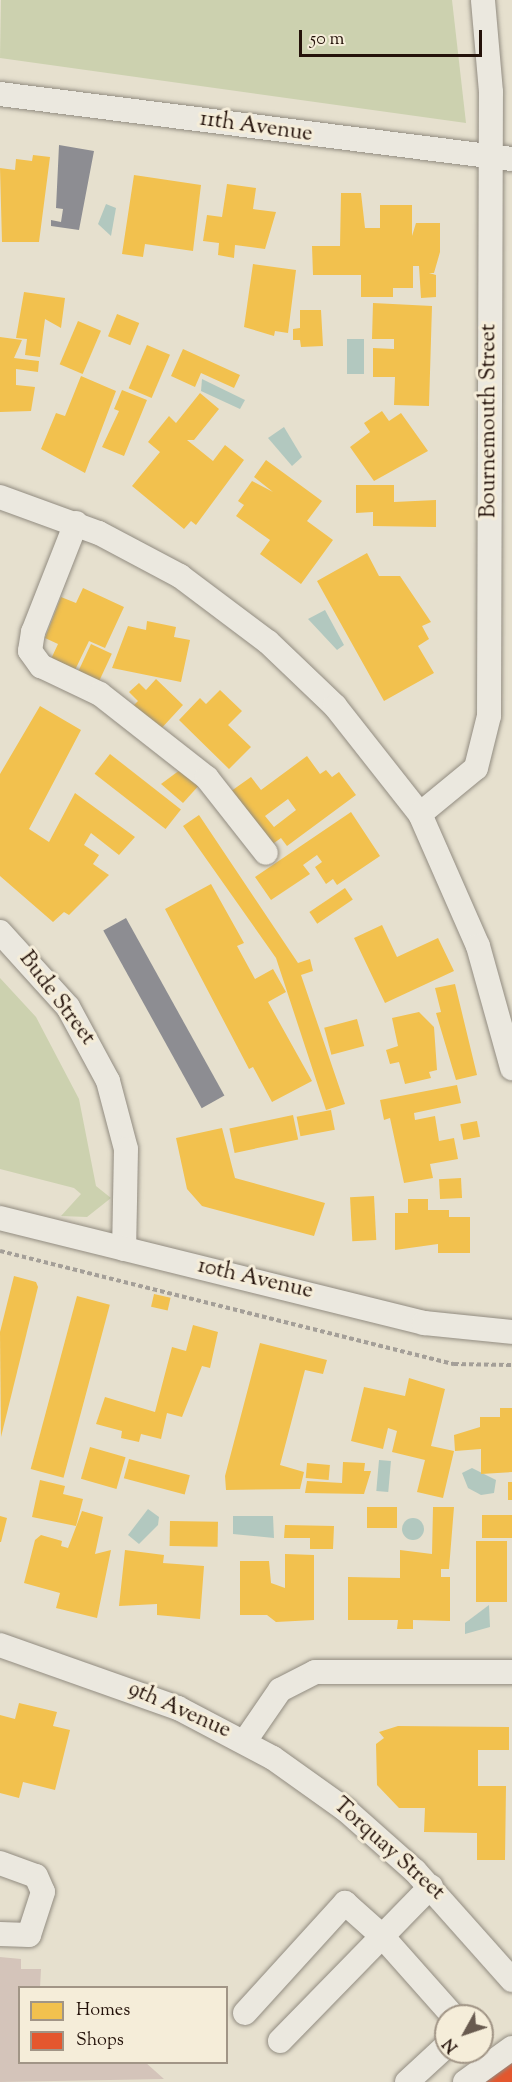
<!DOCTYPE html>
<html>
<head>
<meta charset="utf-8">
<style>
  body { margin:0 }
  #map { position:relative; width:512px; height:2082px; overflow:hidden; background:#e6e0ce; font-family:"Sorts Mill Goudy",serif }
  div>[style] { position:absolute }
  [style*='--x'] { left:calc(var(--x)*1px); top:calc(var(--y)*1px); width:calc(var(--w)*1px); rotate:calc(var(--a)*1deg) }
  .green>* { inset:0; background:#ccd1af }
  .water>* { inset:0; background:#b2c8bf; transform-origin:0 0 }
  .round { border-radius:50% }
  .homes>* { inset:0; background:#f2c14e; transform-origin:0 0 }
  .shops>* { inset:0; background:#e4572e }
  .industry>* { inset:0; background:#8d8d92; transform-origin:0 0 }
  .building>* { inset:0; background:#d4c4ba }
  .path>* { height:4px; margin-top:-2px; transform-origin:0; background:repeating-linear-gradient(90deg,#a49f98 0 4.5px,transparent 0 7.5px) }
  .roads { filter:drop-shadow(0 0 2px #928c81) drop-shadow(0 0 2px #928c81) }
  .minor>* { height:24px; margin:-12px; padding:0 12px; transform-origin:12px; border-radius:12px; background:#ebe8df }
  span { translate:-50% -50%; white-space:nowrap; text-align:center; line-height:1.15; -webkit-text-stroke:6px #f5edd9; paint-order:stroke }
  .street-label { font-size:22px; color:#24120a }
  .legend { position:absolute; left:18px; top:1986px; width:210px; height:78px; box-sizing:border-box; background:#f5edd9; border:2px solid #a19586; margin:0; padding:8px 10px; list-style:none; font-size:18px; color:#24120a }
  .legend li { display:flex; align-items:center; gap:12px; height:30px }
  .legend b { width:30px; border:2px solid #a19586 }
  .north { position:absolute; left:434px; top:2004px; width:60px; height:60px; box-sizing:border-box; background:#f5edd9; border:2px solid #a19586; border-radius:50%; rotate:230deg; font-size:16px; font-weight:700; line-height:24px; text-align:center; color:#24120a }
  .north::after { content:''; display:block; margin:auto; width:21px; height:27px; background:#685a4f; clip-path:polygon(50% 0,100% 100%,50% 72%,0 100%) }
  .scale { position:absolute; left:299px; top:30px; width:183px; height:27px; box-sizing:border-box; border:3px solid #24120a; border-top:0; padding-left:8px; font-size:18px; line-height:21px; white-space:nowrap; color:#24120a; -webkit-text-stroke:4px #f5edd9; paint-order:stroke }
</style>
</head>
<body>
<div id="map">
  <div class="green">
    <i style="clip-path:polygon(1px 0,452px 0,466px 123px,0 58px)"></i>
    <i style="clip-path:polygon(0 978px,36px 1017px,79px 1099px,96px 1186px,111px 1198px,87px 1217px,61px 1216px,81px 1194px,74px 1188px,0 1169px)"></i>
  </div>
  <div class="water">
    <i style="clip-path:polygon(106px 204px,116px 208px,111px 236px,98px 224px)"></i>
    <i style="left:347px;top:339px;width:17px;height:35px"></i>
    <i style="clip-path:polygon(202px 379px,245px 400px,240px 409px,201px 391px)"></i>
    <i style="clip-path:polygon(284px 427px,302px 457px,292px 466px,268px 438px)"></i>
    <i style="clip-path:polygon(325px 610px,344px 645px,337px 650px,308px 619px)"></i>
    <i style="left:379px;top:1460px;width:12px;height:31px;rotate:5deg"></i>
    <i style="clip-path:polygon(472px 1468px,496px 1480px,494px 1493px,481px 1495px,468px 1488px,462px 1473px)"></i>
    <i style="clip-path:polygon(148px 1509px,159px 1517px,158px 1525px,139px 1544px,128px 1535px)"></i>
    <i style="clip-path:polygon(233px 1516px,273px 1516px,274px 1538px,233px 1534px)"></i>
    <i class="round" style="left:402px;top:1518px;width:22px;height:22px"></i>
    <i style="clip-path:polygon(489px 1605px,490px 1627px,465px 1634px,465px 1623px)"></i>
  </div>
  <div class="homes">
    <i style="clip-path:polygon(33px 155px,50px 157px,39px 242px,2px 242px,0 168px,15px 170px,16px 159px,32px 161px)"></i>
    <i style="clip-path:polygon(134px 175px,201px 185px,193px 251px,145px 244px,143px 257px,122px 254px)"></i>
    <i style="clip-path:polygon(227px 184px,256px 188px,253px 209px,276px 212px,265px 249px,235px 245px,234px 258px,218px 255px,219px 243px,203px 241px,207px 215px,222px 217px)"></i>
    <i style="clip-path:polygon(341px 193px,361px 193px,365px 228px,380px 228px,380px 205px,412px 205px,412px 236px,416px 223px,440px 223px,440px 252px,434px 273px,429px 273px,436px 275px,436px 297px,421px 298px,419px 266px,413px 266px,413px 288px,393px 288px,393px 297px,361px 297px,361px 275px,313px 275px,312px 246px,340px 246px)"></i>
    <i style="clip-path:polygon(253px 264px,296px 270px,288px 333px,275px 331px,274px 336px,244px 327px)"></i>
    <i style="clip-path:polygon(24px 292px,65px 298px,61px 328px,45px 319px,40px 357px,25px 355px,27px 339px,16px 338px)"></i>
    <i style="clip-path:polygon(373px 303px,432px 306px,429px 406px,394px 405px,395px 377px,373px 377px,373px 348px,394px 349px,394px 339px,372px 339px)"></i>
    <i style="clip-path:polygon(300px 310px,321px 310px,323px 346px,301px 347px,300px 340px,293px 340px,293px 329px,300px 328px)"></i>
    <i style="left:117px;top:314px;width:24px;height:24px;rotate:22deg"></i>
    <i style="left:78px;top:321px;width:25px;height:47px;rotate:23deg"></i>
    <i style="clip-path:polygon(0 337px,22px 340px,14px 358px,39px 361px,38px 372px,16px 369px,16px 385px,35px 387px,31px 411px,0 412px)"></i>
    <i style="left:147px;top:345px;width:25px;height:47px;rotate:23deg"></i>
    <i style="clip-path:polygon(183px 349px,240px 375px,234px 388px,201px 373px,195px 387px,171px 376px)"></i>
    <i style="clip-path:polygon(81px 376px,116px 391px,85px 473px,41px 449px,56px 413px,65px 416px)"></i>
    <i style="clip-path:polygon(122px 390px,147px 400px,124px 456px,102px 447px,119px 411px,114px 409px)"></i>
    <i style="clip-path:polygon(200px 393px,219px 409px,194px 440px,187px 440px,213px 461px,225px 445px,244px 460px,196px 525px,191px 521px,184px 529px,132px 486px,160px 452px,148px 442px,169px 416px,176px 423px)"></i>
    <i style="clip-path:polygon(382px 411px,389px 421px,401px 413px,428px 451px,374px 481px,350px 447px,370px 432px,364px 423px)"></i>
    <i style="clip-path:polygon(266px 460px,322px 501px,307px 521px,333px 540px,301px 584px,260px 554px,270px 540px,236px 516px,244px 505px,238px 501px,252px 481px,273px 492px,254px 477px)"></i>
    <i style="clip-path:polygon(356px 485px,394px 485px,394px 502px,436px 500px,436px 527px,373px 526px,373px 512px,356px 513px)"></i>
    <i style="clip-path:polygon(367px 553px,379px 576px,400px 576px,431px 622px,422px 626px,429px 639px,418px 646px,434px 673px,384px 701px,317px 581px)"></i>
    <i style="clip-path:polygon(83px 588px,124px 607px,105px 648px,89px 641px,75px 670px,51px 659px,58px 644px,45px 638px,61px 597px,76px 603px)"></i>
    <i style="clip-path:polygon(147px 621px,176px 627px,174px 637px,190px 640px,181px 682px,112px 668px,128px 626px,146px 630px)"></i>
    <i style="left:91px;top:644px;width:23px;height:30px;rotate:25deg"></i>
    <i style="clip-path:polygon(156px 679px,183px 705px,158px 732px,129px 710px,138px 701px,129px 692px,139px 683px,146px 690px)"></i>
    <i style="clip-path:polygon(220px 690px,242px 711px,228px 725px,251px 747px,229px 769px,179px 720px,200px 698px,206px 704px)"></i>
    <i style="clip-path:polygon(40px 706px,81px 730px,29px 829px,49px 842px,75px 793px,135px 837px,119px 855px,91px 833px,84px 845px,99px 855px,93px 864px,109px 875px,69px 915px,64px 912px,53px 922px,0 876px,0 774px)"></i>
    <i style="left:110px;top:754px;width:90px;height:25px;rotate:38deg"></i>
    <i style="clip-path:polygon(evenodd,307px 756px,320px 774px,326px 770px,332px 777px,339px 772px,356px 795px,287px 846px,281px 838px,267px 848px,227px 794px,251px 777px,261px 790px,307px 756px,288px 799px,296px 810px,274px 827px,265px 816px,288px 799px)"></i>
    <i style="clip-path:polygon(184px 767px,201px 783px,183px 803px,161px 784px)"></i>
    <i style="clip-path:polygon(351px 812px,380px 856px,337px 885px,333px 879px,326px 884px,315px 867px,322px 862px,317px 855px,303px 865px,310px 874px,271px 900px,255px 877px)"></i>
    <i style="clip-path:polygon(199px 815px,298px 963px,310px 959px,313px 971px,301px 975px,345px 1104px,326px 1110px,276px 958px,183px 826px)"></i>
    <i style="clip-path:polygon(211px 884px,244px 943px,237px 946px,255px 979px,273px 969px,286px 992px,268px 1002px,312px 1081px,272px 1102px,253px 1067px,249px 1069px,165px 909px)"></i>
    <i style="left:345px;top:888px;width:14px;height:43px;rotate:56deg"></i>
    <i style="clip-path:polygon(382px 925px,397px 957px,438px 938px,454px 971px,385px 1003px,354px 938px)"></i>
    <i style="clip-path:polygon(455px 984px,477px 1075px,456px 1080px,436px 1013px,441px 1012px,435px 988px)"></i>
    <i style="clip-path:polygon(419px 1012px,434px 1027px,437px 1070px,429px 1072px,431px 1078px,405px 1084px,399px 1062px,390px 1064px,386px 1050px,398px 1046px,392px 1018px)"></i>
    <i style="left:357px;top:1019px;width:28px;height:34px;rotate:75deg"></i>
    <i style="clip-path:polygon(457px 1085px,461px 1103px,414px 1113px,415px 1120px,435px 1116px,439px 1141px,454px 1138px,458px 1159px,430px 1164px,433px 1178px,404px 1183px,390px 1118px,384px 1120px,380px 1100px)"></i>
    <i style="left:331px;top:1110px;width:20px;height:35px;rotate:79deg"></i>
    <i style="left:293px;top:1115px;width:25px;height:65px;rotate:78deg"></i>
    <i style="left:477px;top:1121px;width:16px;height:17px;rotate:79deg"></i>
    <i style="clip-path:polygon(222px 1128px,235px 1178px,325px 1203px,314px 1236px,202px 1206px,187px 1189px,176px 1138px)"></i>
    <i style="left:461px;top:1178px;width:20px;height:22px;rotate:87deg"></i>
    <i style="left:374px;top:1196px;width:44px;height:24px;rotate:87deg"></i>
    <i style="clip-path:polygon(408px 1199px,428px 1199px,428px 1210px,449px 1210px,449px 1217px,470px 1217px,470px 1253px,438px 1253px,438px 1244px,395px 1250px,395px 1213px,408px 1213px)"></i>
    <i style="clip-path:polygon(14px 1276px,36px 1282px,38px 1287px,1px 1437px,0 1332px)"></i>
    <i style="left:154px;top:1294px;width:17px;height:13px;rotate:13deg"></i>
    <i style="left:77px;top:1296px;width:34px;height:179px;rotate:15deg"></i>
    <i style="clip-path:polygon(193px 1325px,218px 1332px,210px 1368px,202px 1366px,182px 1417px,167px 1413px,161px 1439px,141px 1434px,139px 1442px,121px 1438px,122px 1431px,96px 1424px,105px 1397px,155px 1412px,172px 1347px,186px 1351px)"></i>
    <i style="clip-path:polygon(260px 1343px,327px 1360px,323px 1374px,305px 1370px,280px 1465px,304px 1472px,300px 1489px,226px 1490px,225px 1476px)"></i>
    <i style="clip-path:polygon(409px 1378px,445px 1389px,431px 1446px,454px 1451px,443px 1498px,417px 1492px,425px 1460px,392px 1452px,397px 1431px,388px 1428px,383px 1449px,351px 1441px,364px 1387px,405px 1396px)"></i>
    <i style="clip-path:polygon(500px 1408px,512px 1408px,512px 1472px,481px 1474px,481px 1449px,455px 1451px,454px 1435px,480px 1427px,480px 1417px,500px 1417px)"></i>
    <i style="left:90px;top:1447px;width:37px;height:33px;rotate:16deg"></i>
    <i style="left:129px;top:1459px;width:63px;height:20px;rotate:15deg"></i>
    <i style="clip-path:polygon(343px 1462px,365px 1463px,364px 1471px,371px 1471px,364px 1494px,305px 1493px,307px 1481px,342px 1483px)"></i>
    <i style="left:307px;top:1463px;width:23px;height:15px;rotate:5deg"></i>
    <i style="clip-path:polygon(40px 1480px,65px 1486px,63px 1494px,83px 1499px,76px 1526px,32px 1517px)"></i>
    <i style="left:508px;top:1482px;width:4px;height:18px"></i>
    <i style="left:367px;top:1507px;width:30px;height:21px"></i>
    <i style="clip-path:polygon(433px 1507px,454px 1507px,449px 1569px,441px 1569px,441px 1577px,450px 1577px,450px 1621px,413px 1620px,413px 1629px,397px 1629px,398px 1620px,348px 1620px,348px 1577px,400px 1578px,400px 1550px,432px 1554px)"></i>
    <i style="clip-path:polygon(82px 1511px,103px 1517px,95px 1554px,111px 1550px,97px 1618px,56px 1608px,60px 1593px,24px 1583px,35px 1540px,41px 1535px,62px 1541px,61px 1546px,68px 1548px)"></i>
    <i style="left:482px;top:1515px;width:30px;height:23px"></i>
    <i style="clip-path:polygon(0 1516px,7px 1518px,1px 1542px,0 1542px)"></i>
    <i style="left:170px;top:1521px;width:48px;height:25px;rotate:1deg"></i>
    <i style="clip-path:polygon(285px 1525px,334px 1526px,333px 1549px,310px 1549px,310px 1538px,284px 1538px)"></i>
    <i style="left:476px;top:1541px;width:31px;height:61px"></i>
    <i style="clip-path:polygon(125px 1550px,164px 1555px,163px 1563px,204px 1566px,200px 1619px,157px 1615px,157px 1604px,119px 1606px)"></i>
    <i style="clip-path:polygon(285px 1554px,314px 1555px,314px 1620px,276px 1622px,267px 1615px,240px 1615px,240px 1561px,269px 1561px,271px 1583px,285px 1588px)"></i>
    <i style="clip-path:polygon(19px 1703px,57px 1712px,53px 1726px,70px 1730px,55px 1790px,23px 1782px,19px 1798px,0 1793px,0 1715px,15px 1719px)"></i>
    <i style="clip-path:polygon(398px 1726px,509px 1727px,509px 1750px,478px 1750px,478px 1786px,506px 1786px,505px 1860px,477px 1860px,477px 1833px,424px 1832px,425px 1808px,399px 1808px,377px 1785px,376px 1744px,384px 1738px,379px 1732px)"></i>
  </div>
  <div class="shops">
    <i style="clip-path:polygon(512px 2063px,512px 2082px,483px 2082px)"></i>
  </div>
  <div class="industry">
    <i style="clip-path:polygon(59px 145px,94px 151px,79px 230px,51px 226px,51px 220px,61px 222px,63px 209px,56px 208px)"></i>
    <i style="left:126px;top:918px;width:203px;height:26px;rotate:61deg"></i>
  </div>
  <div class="building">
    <i style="clip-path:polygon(0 1957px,21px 1959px,21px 1969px,41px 1969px,40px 1988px,20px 1988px,20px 2062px,145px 2062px,164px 2079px,0 2082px)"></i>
  </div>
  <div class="path">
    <i style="--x:0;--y:1251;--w:468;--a:14"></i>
    <i style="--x:454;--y:1364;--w:58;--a:1"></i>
  </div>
  <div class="roads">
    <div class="minor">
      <i style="--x:0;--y:94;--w:516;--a:7.24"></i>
      <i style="--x:0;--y:497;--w:105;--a:20"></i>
      <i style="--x:99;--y:533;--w:92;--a:28"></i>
      <i style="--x:180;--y:576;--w:110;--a:36.9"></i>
      <i style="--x:268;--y:642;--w:93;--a:43.7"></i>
      <i style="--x:335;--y:706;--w:137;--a:51.8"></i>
      <i style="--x:420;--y:814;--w:144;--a:66.3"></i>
      <i style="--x:478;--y:946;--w:127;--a:74.4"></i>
      <i style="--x:76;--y:523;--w:117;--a:111.5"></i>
      <i style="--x:33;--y:632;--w:19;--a:99"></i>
      <i style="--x:30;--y:651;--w:19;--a:54"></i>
      <i style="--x:41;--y:666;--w:65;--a:25.4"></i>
      <i style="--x:100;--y:694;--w:136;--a:38.1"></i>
      <i style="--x:207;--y:778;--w:95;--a:51.8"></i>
      <i style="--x:420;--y:814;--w:72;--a:-39.4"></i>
      <i style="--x:476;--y:768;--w:54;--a:-76"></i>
      <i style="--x:489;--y:716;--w:624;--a:-89.82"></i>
      <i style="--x:491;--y:92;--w:92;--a:-95"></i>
      <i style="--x:0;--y:932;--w:101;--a:47.8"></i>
      <i style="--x:68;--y:1007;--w:84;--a:61.6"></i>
      <i style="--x:108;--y:1081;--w:70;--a:75.2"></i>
      <i style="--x:126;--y:1149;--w:100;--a:91.1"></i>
      <i style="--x:0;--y:1218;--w:437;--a:13.9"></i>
      <i style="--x:424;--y:1323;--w:88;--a:5.8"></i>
      <i style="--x:0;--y:1645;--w:189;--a:19.5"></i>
      <i style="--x:178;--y:1708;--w:107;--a:27.8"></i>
      <i style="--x:273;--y:1758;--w:90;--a:35.5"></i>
      <i style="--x:346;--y:1810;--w:92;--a:41.5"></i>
      <i style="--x:415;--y:1871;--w:146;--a:48.3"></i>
      <i style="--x:245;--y:1741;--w:62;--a:-55.5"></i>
      <i style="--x:280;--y:1690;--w:39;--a:-27"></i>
      <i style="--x:315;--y:1672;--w:197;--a:0"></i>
      <i style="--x:0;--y:1863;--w:38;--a:20"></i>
      <i style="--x:36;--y:1876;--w:17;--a:66"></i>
      <i style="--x:43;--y:1892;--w:45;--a:108"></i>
      <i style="--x:29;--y:1935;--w:29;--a:-178"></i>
      <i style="--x:245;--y:2013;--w:149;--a:-47.7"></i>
      <i style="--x:345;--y:1903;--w:50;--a:41.7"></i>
      <i style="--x:382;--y:1936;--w:107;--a:48.4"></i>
      <i style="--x:280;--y:2041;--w:216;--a:-45.7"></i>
      <i style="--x:407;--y:2082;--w:53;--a:-42.7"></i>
      <i style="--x:465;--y:2082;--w:58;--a:-35.9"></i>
    </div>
  </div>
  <div class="street-label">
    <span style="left:256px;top:128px;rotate:8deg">11th Avenue</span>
    <span style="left:490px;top:421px;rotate:-90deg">Bournemouth Street</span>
    <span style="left:56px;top:999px;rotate:53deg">Bude Street</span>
    <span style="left:255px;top:1280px;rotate:13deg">10th Avenue</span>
    <span style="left:179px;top:1711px;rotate:24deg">9th Avenue</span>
    <span style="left:388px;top:1850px;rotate:42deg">Torquay Street</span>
  </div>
  <ul class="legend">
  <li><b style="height:16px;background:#f2c14e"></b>Homes</li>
  <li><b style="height:16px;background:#e4572e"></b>Shops</li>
  </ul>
  <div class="north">N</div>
  <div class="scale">50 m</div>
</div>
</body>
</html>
